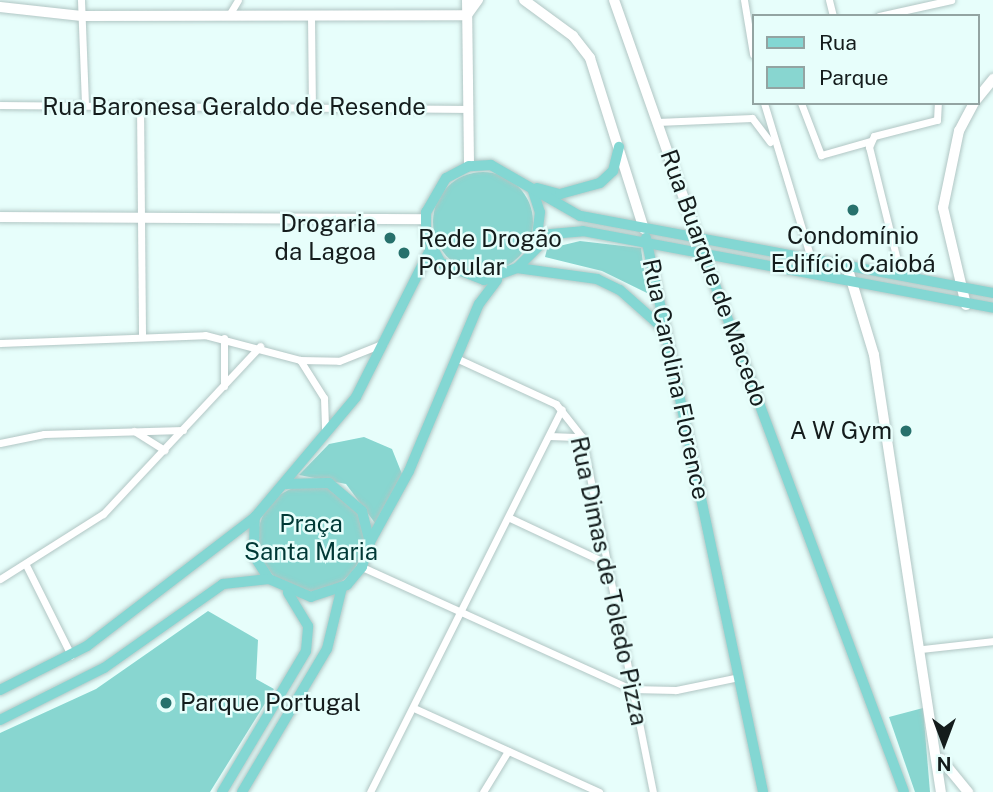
<!DOCTYPE html>
<html>
<head>
<meta charset="utf-8">
<style>
  body { margin:0 }
  #map { position:relative; width:993px; height:792px; overflow:hidden; background:#e7fefb; font-family:"Public Sans",sans-serif }
  div>[style] { position:absolute }
  [style*='--x'] { left:calc(var(--x)*1px); top:calc(var(--y)*1px); width:calc(var(--w)*1px); rotate:calc(var(--a)*1deg) }
  .green>* { inset:0; background:#88d6d0 }
  .round { border-radius:50% }
  .roads { filter:drop-shadow(0 0 2px #b1c6c4) drop-shadow(0 0 2px #b1c6c4) }
  .street>* { height:7px; margin:-3.5px; padding:0 3.5px; transform-origin:3.5px; border-radius:3.5px; background:#fff }
  .secondary>* { height:10px; margin:-5px; padding:0 5px; transform-origin:5px; border-radius:5px; background:#fff }
  .primary>* { height:10px; margin:-5px; padding:0 5px; transform-origin:5px; border-radius:5px; background:#83d7d3 }
  .dots>* { width:19px; height:19px; translate:-50% -50%; box-sizing:border-box; border:4px solid #e7fefb; border-radius:50% }
  span { translate:-50% -50%; white-space:nowrap; text-align:center; line-height:1.15; -webkit-text-stroke:5px #e7fefb; paint-order:stroke }
  .street-label { font-size:24px; color:#141c1c }
  .poi-label { font-size:24px; color:#141c1c }
  .right { translate:-100% -50%; text-align:right }
  .left { translate:0 -50%; text-align:left }
  .park-label { font-size:24px; color:#003936 }
  .legend { position:absolute; left:752px; top:14px; width:228px; height:91px; box-sizing:border-box; background:#e7fefb; border:2px solid #93a4a2; margin:0; padding:9px 12px; list-style:none; font-size:21px; color:#141c1c }
  .legend li { display:flex; align-items:center; gap:14px; height:35px }
  .legend b { width:35px; border:2px solid #93a4a2 }
  .north { position:absolute; left:909px; top:708px; width:70px; height:70px; -webkit-text-stroke:5px #e7fefb; paint-order:stroke; rotate:180deg; font-size:19px; font-weight:700; line-height:28px; text-align:center; color:#141c1c }
  .north::after { content:''; display:block; margin:auto; width:24px; height:32px; background:#141c1c; clip-path:polygon(50% 0,100% 100%,50% 72%,0 100%) }
</style>
</head>
<body>
<div id="map">
  <div class="green">
    <i class="round" style="left:433px;top:172px;width:100px;height:100px"></i>
    <i style="clip-path:polygon(580px 241px,641px 248px,647px 293px,602px 271px,545px 257px,547px 249px)"></i>
    <i style="clip-path:polygon(364px 437px,392px 449px,402px 474px,375px 523px,346px 484px,299px 475px,329px 444px)"></i>
    <i class="round" style="left:258px;top:485px;width:106px;height:106px"></i>
    <i style="clip-path:polygon(208px 611px,258px 640px,256px 679px,274px 689px,210px 792px,0 792px,0 733px,96px 689px)"></i>
    <i style="clip-path:polygon(923px 708px,930px 792px,915px 792px,889px 717px)"></i>
  </div>
  <div class="roads">
    <div class="street">
      <i style="--x:81;--y:0;--w:105;--a:87.8"></i>
      <i style="--x:744;--y:0;--w:55;--a:80.5"></i>
      <i style="--x:829;--y:0;--w:16;--a:76"></i>
      <i style="--x:229;--y:15;--w:17;--a:-59"></i>
      <i style="--x:311;--y:16;--w:91;--a:89.4"></i>
      <i style="--x:879;--y:16;--w:74;--a:-12.5"></i>
      <i style="--x:764;--y:103;--w:163;--a:73.2"></i>
      <i style="--x:801;--y:103;--w:56;--a:69"></i>
      <i style="--x:821;--y:155;--w:51;--a:-15.9"></i>
      <i style="--x:140;--y:104;--w:232;--a:89.5"></i>
      <i style="--x:0;--y:105;--w:468;--a:0.5"></i>
      <i style="--x:657;--y:122;--w:95;--a:-2.4"></i>
      <i style="--x:752;--y:118;--w:30;--a:53"></i>
      <i style="--x:901;--y:276;--w:133;--a:-103.9"></i>
      <i style="--x:869;--y:147;--w:12;--a:-66"></i>
      <i style="--x:874;--y:136;--w:65;--a:-14.3"></i>
      <i style="--x:937;--y:120;--w:17;--a:-87"></i>
      <i style="--x:0;--y:343;--w:205;--a:-2.2"></i>
      <i style="--x:205;--y:335;--w:98;--a:14.7"></i>
      <i style="--x:300;--y:360;--w:39;--a:1"></i>
      <i style="--x:339;--y:361;--w:48;--a:-21.8"></i>
      <i style="--x:456;--y:358;--w:110;--a:24.7"></i>
      <i style="--x:556;--y:404;--w:42;--a:51.8"></i>
      <i style="--x:582;--y:437;--w:362;--a:78.7"></i>
      <i style="--x:300;--y:360;--w:45;--a:57.7"></i>
      <i style="--x:324;--y:398;--w:35;--a:88"></i>
      <i style="--x:224;--y:386;--w:48;--a:-90"></i>
      <i style="--x:134;--y:431;--w:36;--a:32"></i>
      <i style="--x:549;--y:436;--w:33;--a:2"></i>
      <i style="--x:0;--y:443;--w:45;--a:-11.6"></i>
      <i style="--x:44;--y:434;--w:139;--a:-1.6"></i>
      <i style="--x:510;--y:518;--w:106;--a:25.1"></i>
      <i style="--x:26;--y:565;--w:101;--a:63.4"></i>
      <i style="--x:362;--y:567;--w:295;--a:24.4"></i>
      <i style="--x:631;--y:689;--w:45;--a:1.3"></i>
      <i style="--x:676;--y:690;--w:64;--a:-11.7"></i>
      <i style="--x:0;--y:579;--w:122;--a:-32.3"></i>
      <i style="--x:103;--y:514;--w:230;--a:-46.9"></i>
      <i style="--x:922;--y:649;--w:71;--a:-6.4"></i>
      <i style="--x:416;--y:709;--w:201;--a:24.4"></i>
      <i style="--x:370;--y:792;--w:428;--a:-63.4"></i>
      <i style="--x:483;--y:792;--w:48;--a:-58.6"></i>
    </div>
    <div class="secondary">
      <i style="--x:467;--y:0;--w:166;--a:89.3"></i>
      <i style="--x:524;--y:0;--w:61;--a:36.3"></i>
      <i style="--x:573;--y:36;--w:28;--a:52"></i>
      <i style="--x:590;--y:58;--w:179;--a:72.5"></i>
      <i style="--x:614;--y:0;--w:252;--a:70.6"></i>
      <i style="--x:0;--y:7;--w:82;--a:6.3"></i>
      <i style="--x:82;--y:16;--w:385;--a:-0.1"></i>
      <i style="--x:467;--y:15;--w:19;--a:-54"></i>
      <i style="--x:977;--y:99;--w:26;--a:-51"></i>
      <i style="--x:0;--y:217;--w:425;--a:0.3"></i>
      <i style="--x:847;--y:266;--w:93;--a:73.1"></i>
      <i style="--x:874;--y:355;--w:442;--a:81.3"></i>
      <i style="--x:966;--y:305;--w:100;--a:-103.3"></i>
      <i style="--x:943;--y:208;--w:79;--a:-78.3"></i>
      <i style="--x:959;--y:131;--w:32;--a:-62"></i>
      <i style="--x:941;--y:759;--w:43;--a:50.7"></i>
    </div>
    <div class="primary">
      <i style="--x:537;--y:188;--w:24;--a:15"></i>
      <i style="--x:560;--y:194;--w:41;--a:-15.4"></i>
      <i style="--x:600;--y:183;--w:18;--a:-43"></i>
      <i style="--x:613;--y:171;--w:25;--a:-76"></i>
      <i style="--x:533;--y:191;--w:22;--a:72"></i>
      <i style="--x:540;--y:212;--w:34;--a:97"></i>
      <i style="--x:646;--y:238;--w:566;--a:78.07"></i>
      <i style="--x:702;--y:250;--w:578;--a:69.56"></i>
      <i style="--x:517;--y:268;--w:81;--a:7.8"></i>
      <i style="--x:597;--y:279;--w:25;--a:26"></i>
      <i style="--x:620;--y:290;--w:62;--a:41.7"></i>
      <i style="--x:993;--y:293;--w:420;--a:-169.4"></i>
      <i style="--x:580;--y:216;--w:103;--a:-150.2"></i>
      <i style="--x:491;--y:165;--w:22;--a:177"></i>
      <i style="--x:469;--y:166;--w:26;--a:152"></i>
      <i style="--x:446;--y:178;--w:39;--a:120"></i>
      <i style="--x:426;--y:212;--w:23;--a:90"></i>
      <i style="--x:426;--y:235;--w:32;--a:62"></i>
      <i style="--x:441;--y:263;--w:46;--a:21.6"></i>
      <i style="--x:484;--y:280;--w:35;--a:-20"></i>
      <i style="--x:517;--y:268;--w:48;--a:-45"></i>
      <i style="--x:551;--y:234;--w:32;--a:-5"></i>
      <i style="--x:583;--y:231;--w:417;--a:10.6"></i>
      <i style="--x:284;--y:484;--w:45;--a:-1.3"></i>
      <i style="--x:329;--y:483;--w:43;--a:40.3"></i>
      <i style="--x:362;--y:511;--w:32;--a:76"></i>
      <i style="--x:370;--y:542;--w:26;--a:108"></i>
      <i style="--x:362;--y:567;--w:23;--a:130"></i>
      <i style="--x:347;--y:585;--w:38;--a:162"></i>
      <i style="--x:311;--y:597;--w:46;--a:-156.8"></i>
      <i style="--x:269;--y:579;--w:27;--a:-123"></i>
      <i style="--x:254;--y:556;--w:39;--a:-89"></i>
      <i style="--x:255;--y:517;--w:157;--a:-49.9"></i>
      <i style="--x:356;--y:397;--w:167;--a:-63.3"></i>
      <i style="--x:370;--y:542;--w:81;--a:-61.2"></i>
      <i style="--x:409;--y:471;--w:181;--a:-67.3"></i>
      <i style="--x:479;--y:304;--w:30;--a:-53"></i>
      <i style="--x:0;--y:690;--w:97;--a:-26.8"></i>
      <i style="--x:87;--y:646;--w:212;--a:-37.5"></i>
      <i style="--x:0;--y:720;--w:116;--a:-26.6"></i>
      <i style="--x:104;--y:668;--w:146;--a:-35.2"></i>
      <i style="--x:223;--y:584;--w:46;--a:-6.2"></i>
      <i style="--x:222;--y:792;--w:164;--a:-59.2"></i>
      <i style="--x:306;--y:651;--w:25;--a:-85"></i>
      <i style="--x:308;--y:626;--w:39;--a:-121"></i>
      <i style="--x:242;--y:792;--w:166;--a:-59.3"></i>
      <i style="--x:327;--y:649;--w:64;--a:-76.4"></i>
    </div>
  </div>
  <div class="dots">
    <i style="left:853px;top:210px;background:#27716c"></i>
    <i style="left:390px;top:238px;background:#27716c"></i>
    <i style="left:404px;top:253px;background:#27716c"></i>
    <i style="left:906px;top:431px;background:#27716c"></i>
    <i style="left:166px;top:703px;background:#27716c"></i>
  </div>
  <div class="street-label">
    <span style="left:234px;top:107px">Rua Baronesa Geraldo de Resende</span>
    <span style="left:714px;top:278px;rotate:70deg">Rua Buarque de Macedo</span>
    <span style="left:676px;top:379px;rotate:78deg">Rua Carolina Florence</span>
    <span style="left:609px;top:581px;rotate:78deg">Rua Dimas de Toledo Pizza</span>
  </div>
  <div class="poi-label">
    <span class="right" style="left:376px;top:238px">Drogaria<br>da Lagoa</span>
    <span style="left:853px;top:250px">Condomínio<br>Edifício Caiobá</span>
    <span class="left" style="left:418px;top:253px">Rede Drogão<br>Popular</span>
    <span class="right" style="left:892px;top:431px">A W Gym</span>
    <span class="left" style="left:180px;top:703px">Parque Portugal</span>
  </div>
  <div class="park-label">
    <span style="left:311px;top:538px">Praça<br>Santa Maria</span>
  </div>
  <ul class="legend">
  <li><b style="height:9px;background:#83d7d3"></b>Rua</li>
  <li><b style="height:19px;background:#88d6d0"></b>Parque</li>
  </ul>
  <div class="north">N</div>
</div>
</body>
</html>
